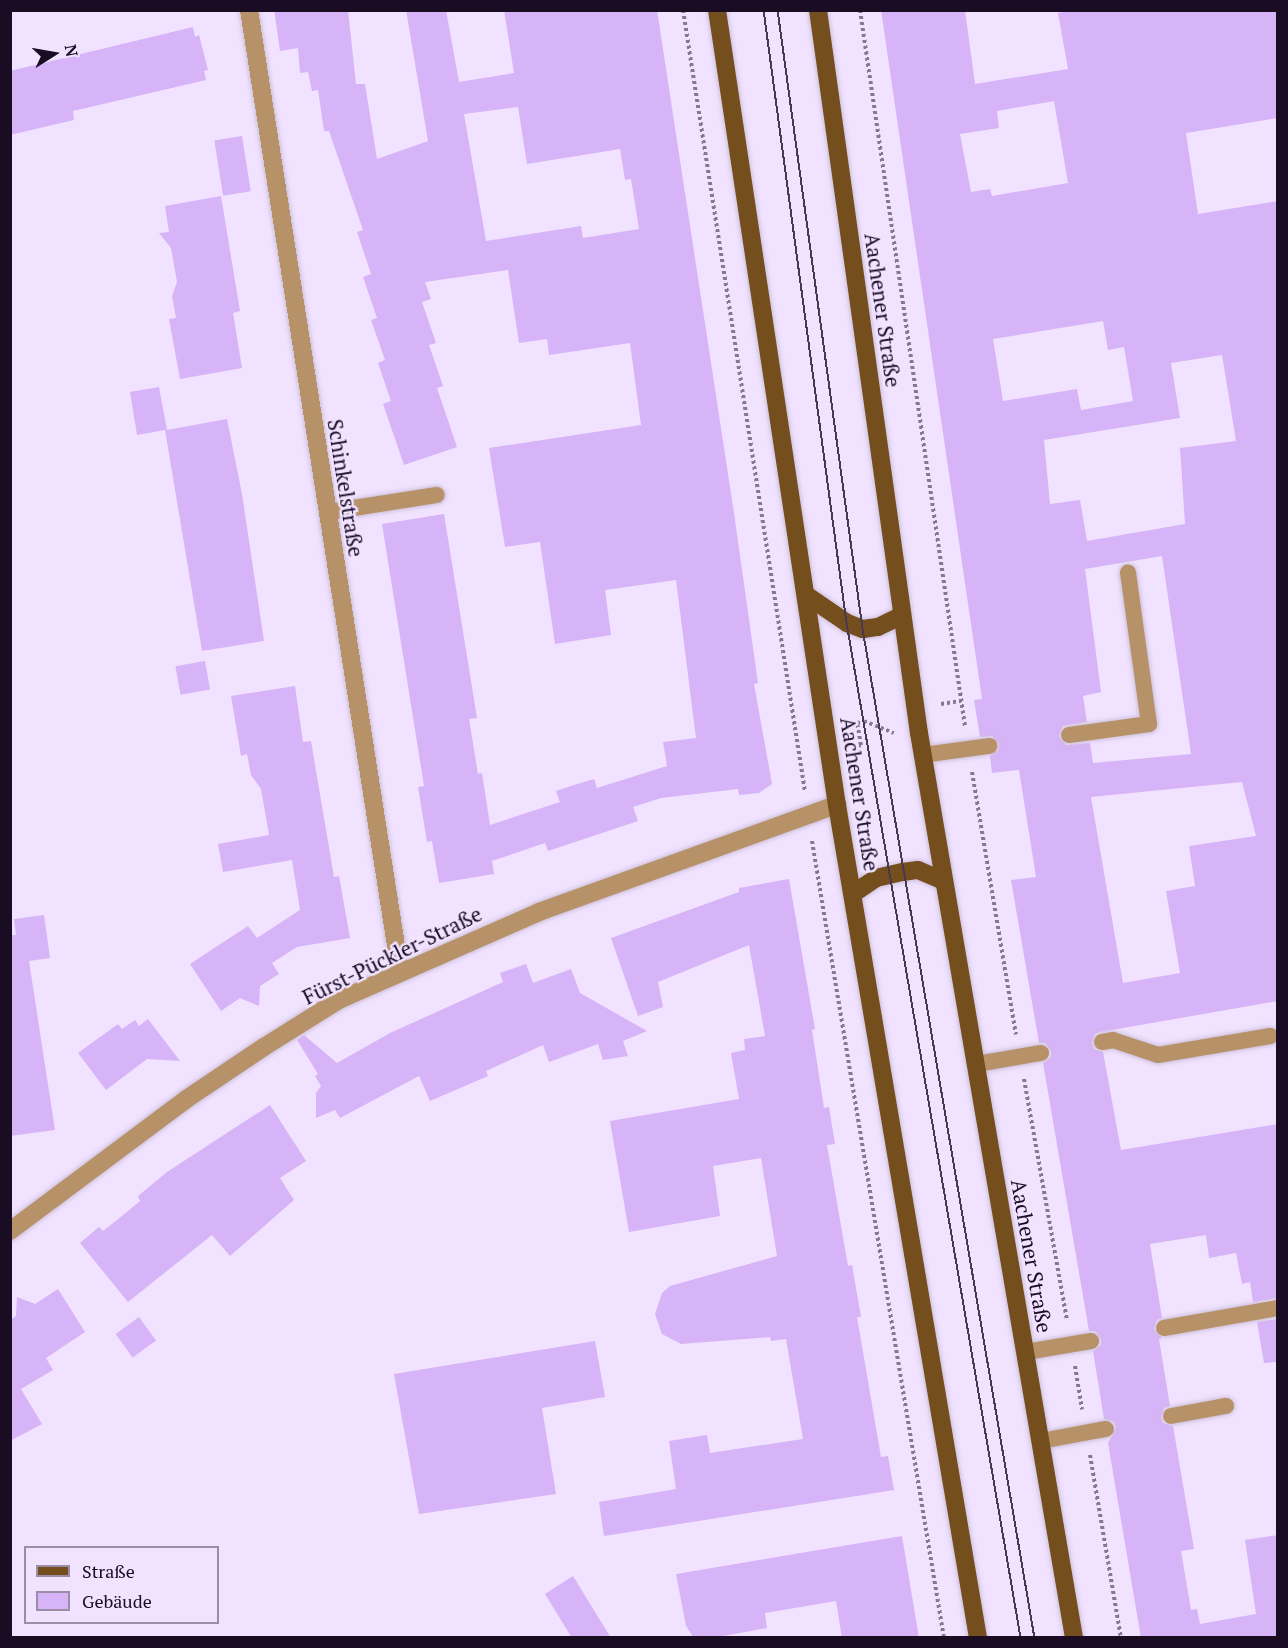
<!DOCTYPE html>
<html>
<head>
<meta charset="utf-8">
<style>
  body { margin:0 }
  #map { position:relative; width:1288px; height:1648px; overflow:hidden; background:#f1e3ff; font-family:"PT Serif",serif }
  div>[style] { position:absolute }
  [style*='--x'] { left:calc(var(--x)*1px); top:calc(var(--y)*1px); width:calc(var(--w)*1px); rotate:calc(var(--a)*1deg) }
  .building>* { inset:0; background:#d7b3f7; transform-origin:0 0 }
  .path>* { height:4px; margin-top:-2px; transform-origin:0; background:repeating-linear-gradient(90deg,#847790 0 3px,transparent 0 6px) }
  .roads { filter:drop-shadow(0 0 2px #cec1dc) drop-shadow(0 0 2px #cec1dc) }
  .lane>* { height:16px; margin:-8px; padding:0 8px; transform-origin:8px; border-radius:8px; background:#b79168 }
  .street>* { height:18px; margin:-9px; padding:0 9px; transform-origin:9px; border-radius:9px; background:#b79168 }
  .primary>* { height:18px; margin:-9px; padding:0 9px; transform-origin:9px; border-radius:9px; background:#754e1e }
  .tram>* { height:1.5px; margin:-0.75px; padding:0 0.75px; transform-origin:0.75px; border-radius:0.75px; background:#463951 }
  span { translate:-50% -50%; white-space:nowrap; text-align:center; line-height:1.15; -webkit-text-stroke:5px #f1e3ff; paint-order:stroke }
  .street-label { font-size:21px; color:#190c23 }
  .frame { position:absolute; inset:0; border:12px solid #190c23; pointer-events:none }
  .legend { position:absolute; left:24px; top:1546px; width:195px; height:78px; box-sizing:border-box; background:#f1e3ff; border:2px solid #9b8da7; margin:0; padding:8px 10px; list-style:none; font-size:18px; color:#190c23 }
  .legend li { display:flex; align-items:center; gap:12px; height:30px }
  .legend b { width:30px; border:2px solid #9b8da7 }
  .north { position:absolute; left:24px; top:24px; width:60px; height:60px; -webkit-text-stroke:4px #f1e3ff; paint-order:stroke; rotate:79deg; font-size:16px; font-weight:700; line-height:24px; text-align:center; color:#190c23 }
  .north::after { content:''; display:block; margin:auto; width:21px; height:27px; background:#190c23; clip-path:polygon(50% 0,100% 100%,50% 72%,0 100%) }
</style>
</head>
<body>
<div id="map">
  <div class="building">
    <i style="clip-path:polygon(evenodd,274px 10px,348px 10px,356px 84px,365px 84px,377px 159px,428px 141px,406px 10px,446px 10px,459px 82px,514px 73px,504px 10px,657px 10px,734px 513px,758px 683px,754px 684px,772px 784px,759px 793px,739px 795px,738px 789px,661px 798px,633px 807px,638px 821px,548px 851px,545px 843px,492px 861px,494px 874px,439px 883px,432px 841px,427px 842px,418px 787px,424px 786px,382px 524px,444px 514px,477px 718px,469px 719px,478px 774px,482px 773px,490px 825px,560px 802px,556px 791px,574px 785px,594px 779px,597px 788px,667px 766px,663px 742px,696px 738px,676px 580px,605px 590px,611px 635px,555px 644px,540px 542px,505px 547px,489px 448px,641px 425px,630px 343px,549px 355px,547px 339px,519px 343px,508px 270px,425px 282px,431px 299px,422px 302px,436px 343px,429px 345px,443px 386px,437px 388px,457px 447px,404px 465px,383px 404px,391px 401px,378px 363px,385px 360px,371px 320px,377px 318px,363px 277px,371px 274px,357px 232px,363px 230px,329px 131px,324px 131px,318px 90px,312px 91px,308px 72px,300px 73px,298px 48px,280px 51px,274px 10px,518px 107px,527px 164px,620px 149px,625px 180px,631px 179px,639px 229px,583px 238px,581px 226px,486px 241px,464px 114px,518px 107px)"></i>
    <i style="clip-path:polygon(evenodd,881px 10px,965px 10px,975px 84px,1068px 69px,1058px 13px,1072px 10px,1278px 10px,1278px 118px,1186px 133px,1198px 214px,1278px 201px,1278px 1001px,1100px 1032px,1095px 1034px,1092px 1043px,1094px 1049px,1103px 1052px,1121px 1150px,1278px 1124px,1278px 1298px,1253px 1302px,1250px 1282px,1242px 1284px,1236px 1253px,1209px 1258px,1206px 1235px,1150px 1244px,1162px 1318px,1157px 1320px,1154px 1329px,1162px 1338px,1159px 1339px,1170px 1406px,1164px 1408px,1161px 1417px,1163px 1423px,1173px 1426px,1194px 1549px,1181px 1551px,1191px 1610px,1197px 1609px,1200px 1624px,1256px 1614px,1245px 1540px,1278px 1535px,1278px 1638px,1141px 1638px,1108px 1443px,1116px 1428px,1114px 1422px,1104px 1419px,1093px 1351px,1101px 1345px,1101px 1339px,1095px 1331px,1089px 1331px,1043px 1063px,1051px 1057px,1051px 1051px,1045px 1043px,1039px 1043px,1011px 880px,1036px 877px,1019px 770px,992px 773px,990px 756px,998px 750px,999px 744px,992px 736px,980px 737px,974px 700px,982px 699px,881px 10px,1054px 101px,1068px 183px,992px 196px,990px 189px,971px 192px,960px 134px,999px 128px,997px 111px,1054px 101px,881px 10px,1103px 321px,1108px 350px,1124px 347px,1133px 401px,1081px 410px,1077px 389px,1003px 401px,993px 339px,1103px 321px,881px 10px,1222px 355px,1236px 441px,1180px 448px,1185px 524px,1087px 541px,1080px 500px,1050px 504px,1044px 440px,1180px 418px,1171px 363px,1222px 355px,881px 10px,1162px 556px,1191px 754px,1093px 763px,1090px 743px,1066px 745px,1059px 736px,1063px 726px,1087px 722px,1083px 696px,1101px 692px,1085px 569px,1162px 556px,881px 10px,1242px 782px,1256px 836px,1189px 846px,1195px 886px,1166px 891px,1180px 973px,1123px 983px,1091px 797px,1242px 782px)"></i>
    <i style="clip-path:polygon(193px 27px,195px 37px,199px 35px,208px 70px,204px 71px,206px 80px,73px 111px,74px 120px,10px 135px,10px 71px)"></i>
    <i style="left:242px;top:136px;width:56px;height:28px;rotate:81deg"></i>
    <i style="clip-path:polygon(221px 196px,240px 311px,233px 313px,242px 368px,180px 379px,169px 319px,176px 318px,172px 296px,177px 282px,171px 248px,159px 233px,169px 232px,165px 206px)"></i>
    <i style="clip-path:polygon(159px 387px,167px 430px,227px 419px,242px 494px,264px 641px,202px 651px,165px 430px,137px 435px,130px 392px)"></i>
    <i style="left:205px;top:661px;width:29px;height:30px;rotate:80deg"></i>
    <i style="clip-path:polygon(295px 686px,303px 742px,311px 741px,334px 877px,339px 876px,350px 938px,297px 947px,272px 963px,279px 974px,260px 986px,259px 1006px,240px 998px,221px 1011px,190px 964px,248px 926px,257px 938px,300px 910px,292px 860px,223px 872px,218px 844px,269px 835px,261px 789px,251px 775px,247px 754px,241px 756px,231px 696px)"></i>
    <i style="clip-path:polygon(789px 879px,815px 1029px,812px 1030px,824px 1108px,829px 1107px,835px 1144px,827px 1145px,848px 1266px,852px 1265px,861px 1317px,857px 1317px,881px 1457px,888px 1456px,894px 1490px,604px 1536px,599px 1502px,676px 1489px,669px 1441px,707px 1435px,710px 1453px,803px 1439px,786px 1339px,771px 1341px,770px 1337px,681px 1344px,662px 1334px,655px 1314px,662px 1293px,670px 1286px,777px 1256px,761px 1158px,713px 1166px,720px 1216px,629px 1232px,610px 1121px,739px 1099px,731px 1053px,745px 1050px,744px 1039px,765px 1036px,749px 945px,658px 982px,663px 1007px,638px 1016px,611px 938px,739px 892px,739px 888px)"></i>
    <i style="clip-path:polygon(44px 915px,50px 958px,29px 961px,55px 1130px,10px 1136px,10px 935px,16px 935px,14px 919px)"></i>
    <i style="clip-path:polygon(526px 964px,533px 983px,571px 969px,580px 993px,647px 1031px,623px 1041px,628px 1056px,603px 1060px,598px 1044px,549px 1062px,543px 1045px,486px 1071px,488px 1076px,430px 1101px,419px 1076px,340px 1118px,335px 1110px,316px 1118px,316px 1093px,321px 1086px,315px 1076px,318px 1074px,297px 1040px,304px 1035px,337px 1063px,390px 1033px,503px 982px,500px 973px)"></i>
    <i style="clip-path:polygon(148px 1019px,180px 1061px,147px 1059px,106px 1090px,78px 1053px,118px 1024px,122px 1029px,135px 1020px,139px 1026px)"></i>
    <i style="clip-path:polygon(270px 1105px,306px 1161px,280px 1178px,294px 1200px,230px 1256px,212px 1235px,128px 1302px,80px 1243px,99px 1227px,103px 1231px,122px 1216px,140px 1201px,138px 1196px,167px 1172px)"></i>
    <i style="clip-path:polygon(58px 1289px,85px 1332px,46px 1358px,53px 1370px,21px 1389px,42px 1424px,10px 1441px,10px 1320px,16px 1316px,17px 1297px,35px 1304px)"></i>
    <i style="left:139px;top:1317px;width:29px;height:29px;rotate:54deg"></i>
    <i style="clip-path:polygon(1278px 1319px,1278px 1362px,1264px 1363px,1257px 1322px)"></i>
    <i style="clip-path:polygon(595px 1341px,605px 1397px,542px 1408px,556px 1494px,419px 1514px,394px 1374px)"></i>
    <i style="clip-path:polygon(902px 1536px,919px 1638px,842px 1638px,836px 1601px,765px 1613px,767px 1628px,712px 1638px,694px 1638px,686px 1626px,676px 1574px)"></i>
    <i style="clip-path:polygon(573px 1576px,611px 1638px,572px 1638px,545px 1594px)"></i>
  </div>
  <div class="path">
    <i style="--x:683;--y:10;--w:791;--a:81.13"></i>
    <i style="--x:860;--y:10;--w:724;--a:81.66"></i>
    <i style="--x:941;--y:704;--w:20;--a:-9"></i>
    <i style="--x:853;--y:747;--w:8;--a:-14"></i>
    <i style="--x:861;--y:745;--w:22;--a:-100"></i>
    <i style="--x:857;--y:723;--w:7;--a:-16"></i>
    <i style="--x:864;--y:721;--w:32;--a:22"></i>
    <i style="--x:972;--y:772;--w:266;--a:80.5"></i>
    <i style="--x:812;--y:841;--w:808;--a:80.6"></i>
    <i style="--x:1024;--y:1079;--w:245;--a:79.9"></i>
    <i style="--x:1075;--y:1366;--w:44;--a:80.8"></i>
    <i style="--x:1090;--y:1455;--w:186;--a:80.4"></i>
  </div>
  <div class="roads">
    <div class="lane">
      <i style="--x:328;--y:512;--w:110;--a:-8.9"></i>
      <i style="--x:1069;--y:735;--w:81;--a:-7.8"></i>
      <i style="--x:1149;--y:724;--w:153;--a:-97.9"></i>
      <i style="--x:922;--y:755;--w:68;--a:-7.7"></i>
      <i style="--x:1102;--y:1042;--w:11;--a:-10"></i>
      <i style="--x:1113;--y:1040;--w:47;--a:18.4"></i>
      <i style="--x:1158;--y:1055;--w:114;--a:-9.6"></i>
      <i style="--x:977;--y:1064;--w:65;--a:-9.8"></i>
      <i style="--x:1164;--y:1328;--w:115;--a:-10"></i>
      <i style="--x:1026;--y:1352;--w:66;--a:-9.6"></i>
      <i style="--x:1171;--y:1416;--w:56;--a:-10.3"></i>
      <i style="--x:1041;--y:1441;--w:66;--a:-10.5"></i>
    </div>
    <div class="street">
      <i style="--x:249;--y:10;--w:973;--a:81.07"></i>
      <i style="--x:10;--y:1231;--w:219;--a:-36.8"></i>
      <i style="--x:185;--y:1100;--w:95;--a:-33.9"></i>
      <i style="--x:264;--y:1047;--w:89;--a:-32.1"></i>
      <i style="--x:339;--y:1000;--w:219;--a:-23.7"></i>
      <i style="--x:539;--y:912;--w:317;--a:-19.8"></i>
    </div>
    <div class="primary">
      <i style="--x:717;--y:10;--w:804;--a:81.42"></i>
      <i style="--x:837;--y:805;--w:845;--a:80.39"></i>
      <i style="--x:818;--y:10;--w:730;--a:82.05"></i>
      <i style="--x:919;--y:733;--w:918;--a:80.28"></i>
      <i style="--x:806;--y:595;--w:50;--a:34.3"></i>
      <i style="--x:847;--y:623;--w:17;--a:21"></i>
      <i style="--x:863;--y:629;--w:15;--a:-8"></i>
      <i style="--x:878;--y:627;--w:25;--a:-26"></i>
      <i style="--x:854;--y:893;--w:27;--a:-34"></i>
      <i style="--x:876;--y:878;--w:28;--a:-13"></i>
      <i style="--x:903;--y:872;--w:15;--a:-8"></i>
      <i style="--x:918;--y:870;--w:28;--a:23"></i>
    </div>
  </div>
  <div class="tram">
    <i style="--x:764;--y:10;--w:619;--a:82.29"></i>
    <i style="--x:847;--y:623;--w:1030;--a:80.27"></i>
    <i style="--x:778;--y:10;--w:625;--a:82.18"></i>
    <i style="--x:863;--y:629;--w:1024;--a:80.33"></i>
  </div>
  <div class="street-label">
    <span style="left:883px;top:310px;rotate:82deg">Aachener Straße</span>
    <span style="left:346px;top:488px;rotate:81deg">Schinkelstraße</span>
    <span style="left:860px;top:794px;rotate:81deg">Aachener Straße</span>
    <span style="left:392px;top:955px;rotate:-26deg">Fürst-Pückler-Straße</span>
    <span style="left:1032px;top:1256px;rotate:80deg">Aachener Straße</span>
  </div>
  <div class="frame"></div>
  <ul class="legend">
  <li><b style="height:8px;background:#754e1e"></b>Straße</li>
  <li><b style="height:16px;background:#d7b3f7"></b>Gebäude</li>
  </ul>
  <div class="north">N</div>
</div>
</body>
</html>
